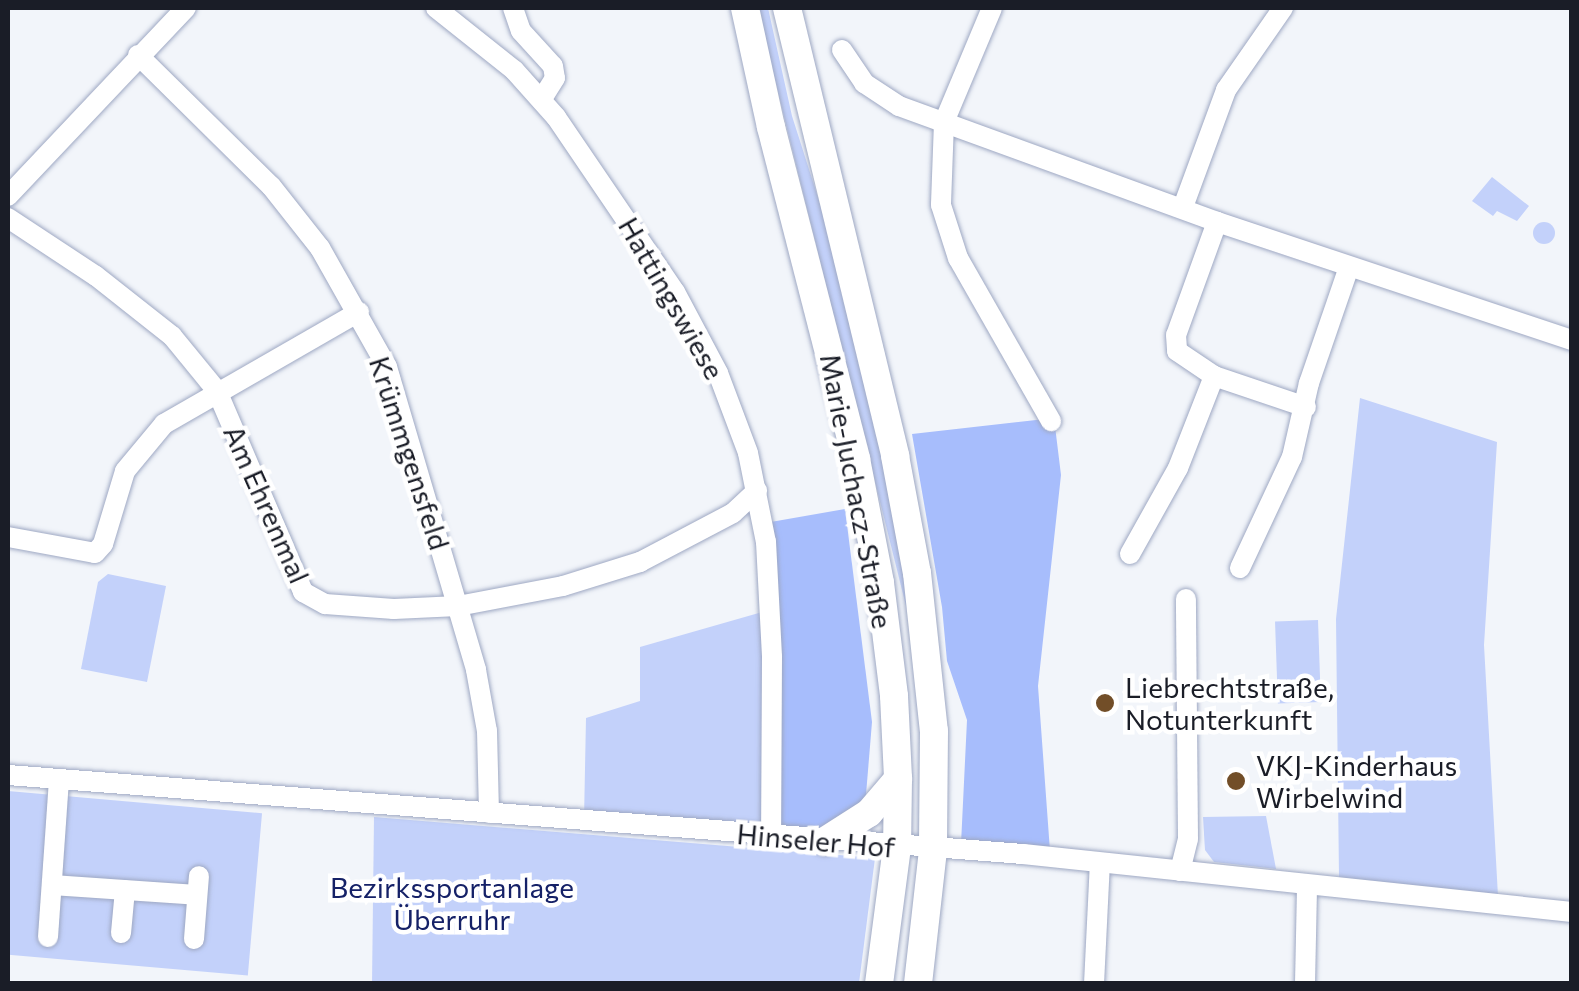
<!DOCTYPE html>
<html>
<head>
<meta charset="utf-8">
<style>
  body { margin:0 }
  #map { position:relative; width:1579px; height:991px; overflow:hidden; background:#f2f5fa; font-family:Commissioner,sans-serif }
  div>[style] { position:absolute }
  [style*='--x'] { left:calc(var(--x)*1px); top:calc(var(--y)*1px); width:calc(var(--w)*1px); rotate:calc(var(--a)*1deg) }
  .green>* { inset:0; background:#c3d1fa; transform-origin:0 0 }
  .round { border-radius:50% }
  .forest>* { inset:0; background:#a7bdfc }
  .roads { filter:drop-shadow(0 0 2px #9ea8c3) drop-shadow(0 0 2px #9ea8c3) }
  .minor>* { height:20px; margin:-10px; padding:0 10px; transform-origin:10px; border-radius:10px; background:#fff }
  .secondary>* { height:28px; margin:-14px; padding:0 14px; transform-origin:14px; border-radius:14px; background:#fff }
  .dots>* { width:28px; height:28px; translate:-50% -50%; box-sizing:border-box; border:5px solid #fff; border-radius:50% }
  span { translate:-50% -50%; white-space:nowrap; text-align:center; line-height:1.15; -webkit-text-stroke:9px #fff; paint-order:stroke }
  .street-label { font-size:28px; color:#1a1d27 }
  .poi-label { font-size:28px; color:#1a1d27 }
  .left { translate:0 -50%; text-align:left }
  .park-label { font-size:28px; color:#152167 }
  .frame { position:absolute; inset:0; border:10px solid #1a1d27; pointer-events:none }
</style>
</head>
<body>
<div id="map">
  <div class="green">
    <i style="clip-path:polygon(757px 8px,768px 8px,792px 116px,829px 232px,896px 513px,910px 622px)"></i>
    <i style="clip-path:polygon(1492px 177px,1529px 206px,1517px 221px,1497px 211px,1493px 216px,1472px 201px)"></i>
    <i class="round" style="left:1533px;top:222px;width:22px;height:22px"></i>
    <i style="clip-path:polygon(1360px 398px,1497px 442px,1484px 645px,1498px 896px,1339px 878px,1336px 619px)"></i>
    <i style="clip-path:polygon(108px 574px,166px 586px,147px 682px,81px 669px,98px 582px)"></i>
    <i style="clip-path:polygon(769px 610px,769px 830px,584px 819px,586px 718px,640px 701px,640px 647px)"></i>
    <i style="left:1318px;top:620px;width:82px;height:43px;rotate:88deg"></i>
    <i style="left:8px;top:791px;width:255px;height:163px;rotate:5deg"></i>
    <i style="clip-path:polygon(1266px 816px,1276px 869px,1214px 862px,1205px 850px,1203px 817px)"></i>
    <i style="clip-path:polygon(374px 817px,875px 858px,859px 983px,372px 984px)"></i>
  </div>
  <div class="forest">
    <i style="clip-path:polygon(1054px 418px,1061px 475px,1038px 686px,1050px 851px,961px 844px,967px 720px,947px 661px,942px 607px,912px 434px)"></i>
    <i style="clip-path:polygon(845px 509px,872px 722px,863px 831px,773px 831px,765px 523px)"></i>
  </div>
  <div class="roads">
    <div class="minor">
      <i style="--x:436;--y:8;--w:100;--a:38.5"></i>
      <i style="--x:514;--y:70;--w:63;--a:48.2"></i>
      <i style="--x:556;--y:117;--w:212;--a:55.8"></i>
      <i style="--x:675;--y:292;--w:92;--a:62"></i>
      <i style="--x:718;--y:373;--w:85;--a:69.4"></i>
      <i style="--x:748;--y:453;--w:91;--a:78.6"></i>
      <i style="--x:766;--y:542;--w:115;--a:87"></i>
      <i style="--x:772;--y:657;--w:178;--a:90.3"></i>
      <i style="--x:513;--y:8;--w:24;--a:71"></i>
      <i style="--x:521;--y:31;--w:47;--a:47.6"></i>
      <i style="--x:553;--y:66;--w:12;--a:81"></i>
      <i style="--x:555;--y:78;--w:26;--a:122"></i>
      <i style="--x:992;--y:8;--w:124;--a:112.8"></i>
      <i style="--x:944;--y:122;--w:83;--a:92.1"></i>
      <i style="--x:941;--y:205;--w:56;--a:72.2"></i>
      <i style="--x:958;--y:258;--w:188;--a:60.3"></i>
      <i style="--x:842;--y:50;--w:40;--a:56"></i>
      <i style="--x:864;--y:83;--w:42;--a:33.3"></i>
      <i style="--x:899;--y:106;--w:338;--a:20"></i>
      <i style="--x:1217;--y:222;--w:374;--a:18.4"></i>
      <i style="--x:138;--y:55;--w:187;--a:44.6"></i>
      <i style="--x:271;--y:186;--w:79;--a:51.7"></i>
      <i style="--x:320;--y:248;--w:137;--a:60.6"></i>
      <i style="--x:387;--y:367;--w:316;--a:73.6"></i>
      <i style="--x:476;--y:670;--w:62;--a:79.8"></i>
      <i style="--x:487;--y:731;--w:82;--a:88.6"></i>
      <i style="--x:8;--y:196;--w:259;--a:-46.6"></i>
      <i style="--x:1183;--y:207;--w:125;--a:-69.8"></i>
      <i style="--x:1226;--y:90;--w:100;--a:-55.2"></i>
      <i style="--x:8;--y:218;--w:105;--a:33.4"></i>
      <i style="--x:96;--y:276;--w:97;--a:38.3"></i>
      <i style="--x:172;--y:336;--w:71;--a:50.7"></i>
      <i style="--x:217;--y:391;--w:219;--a:66.8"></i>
      <i style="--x:303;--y:592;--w:25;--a:29"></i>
      <i style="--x:325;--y:604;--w:69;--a:4.1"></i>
      <i style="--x:394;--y:609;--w:64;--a:-2.7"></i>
      <i style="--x:458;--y:606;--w:107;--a:-10.8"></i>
      <i style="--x:563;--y:586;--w:81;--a:-17.3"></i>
      <i style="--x:640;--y:562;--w:105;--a:-27.8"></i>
      <i style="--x:733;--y:513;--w:33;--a:-43"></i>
      <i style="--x:1217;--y:222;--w:120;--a:109.9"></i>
      <i style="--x:1176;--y:335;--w:16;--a:86"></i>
      <i style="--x:1177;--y:351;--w:45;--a:34"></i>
      <i style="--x:1214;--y:376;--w:97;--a:18.6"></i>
      <i style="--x:8;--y:537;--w:88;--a:10.4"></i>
      <i style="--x:95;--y:553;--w:12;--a:-48"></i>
      <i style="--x:103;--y:544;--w:76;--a:-73.2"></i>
      <i style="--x:125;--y:471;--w:61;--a:-50.3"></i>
      <i style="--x:164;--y:424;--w:225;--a:-29.9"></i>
      <i style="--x:1130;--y:554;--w:98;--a:-60.8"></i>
      <i style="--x:1178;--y:468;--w:99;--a:-68.6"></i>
      <i style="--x:1240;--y:568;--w:123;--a:-64.9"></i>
      <i style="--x:1292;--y:457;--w:76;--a:-77.1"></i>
      <i style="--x:1309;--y:383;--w:123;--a:-71"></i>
      <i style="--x:8;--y:775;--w:1018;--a:4.45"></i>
      <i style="--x:1023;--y:854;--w:552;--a:6.03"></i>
      <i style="--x:1180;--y:871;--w:33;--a:-76"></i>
      <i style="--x:1188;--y:839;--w:240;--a:-90.5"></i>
      <i style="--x:52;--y:885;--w:145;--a:3.9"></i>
      <i style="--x:121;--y:933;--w:43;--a:-84.7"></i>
      <i style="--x:48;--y:937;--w:158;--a:-86"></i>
      <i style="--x:194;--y:939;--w:63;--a:-85.5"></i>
      <i style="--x:1094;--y:984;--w:121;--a:-87.2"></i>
      <i style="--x:1305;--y:984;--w:99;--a:-88.8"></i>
    </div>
    <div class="secondary">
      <i style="--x:745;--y:8;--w:122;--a:77.7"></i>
      <i style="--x:771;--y:127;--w:343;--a:75.6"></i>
      <i style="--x:856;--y:459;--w:126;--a:79"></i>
      <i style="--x:880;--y:583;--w:114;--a:82.9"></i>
      <i style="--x:894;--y:696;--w:83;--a:87.2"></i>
      <i style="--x:898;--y:779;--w:68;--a:90.8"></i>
      <i style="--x:897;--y:847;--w:138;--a:97.5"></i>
      <i style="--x:787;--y:8;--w:461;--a:76.4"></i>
      <i style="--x:895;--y:456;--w:119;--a:79.4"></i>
      <i style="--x:917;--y:573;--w:159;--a:83.9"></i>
      <i style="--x:934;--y:731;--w:119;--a:90.5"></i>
      <i style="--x:933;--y:850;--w:135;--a:96.4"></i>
      <i style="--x:825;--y:841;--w:52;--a:-32.5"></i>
      <i style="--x:869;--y:813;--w:45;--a:-49.5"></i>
    </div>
  </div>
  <div class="dots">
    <i style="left:1105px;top:703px;background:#724e28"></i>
    <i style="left:1236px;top:781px;background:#724e28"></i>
  </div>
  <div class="street-label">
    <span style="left:672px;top:298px;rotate:60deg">Hattingswiese</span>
    <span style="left:410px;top:453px;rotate:72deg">Krümmgensfeld</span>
    <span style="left:857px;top:491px;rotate:79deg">Marie-Juchacz-Straße</span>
    <span style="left:267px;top:504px;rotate:66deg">Am Ehrenmal</span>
    <span style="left:816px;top:840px;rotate:5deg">Hinseler Hof</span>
  </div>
  <div class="poi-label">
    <span class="left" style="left:1125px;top:703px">Liebrechtstraße,<br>Notunterkunft</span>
    <span class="left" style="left:1256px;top:781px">VKJ-Kinderhaus<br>Wirbelwind</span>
  </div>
  <div class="park-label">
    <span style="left:452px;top:903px">Bezirkssportanlage<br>Überruhr</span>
  </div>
  <div class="frame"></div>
</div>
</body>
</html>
